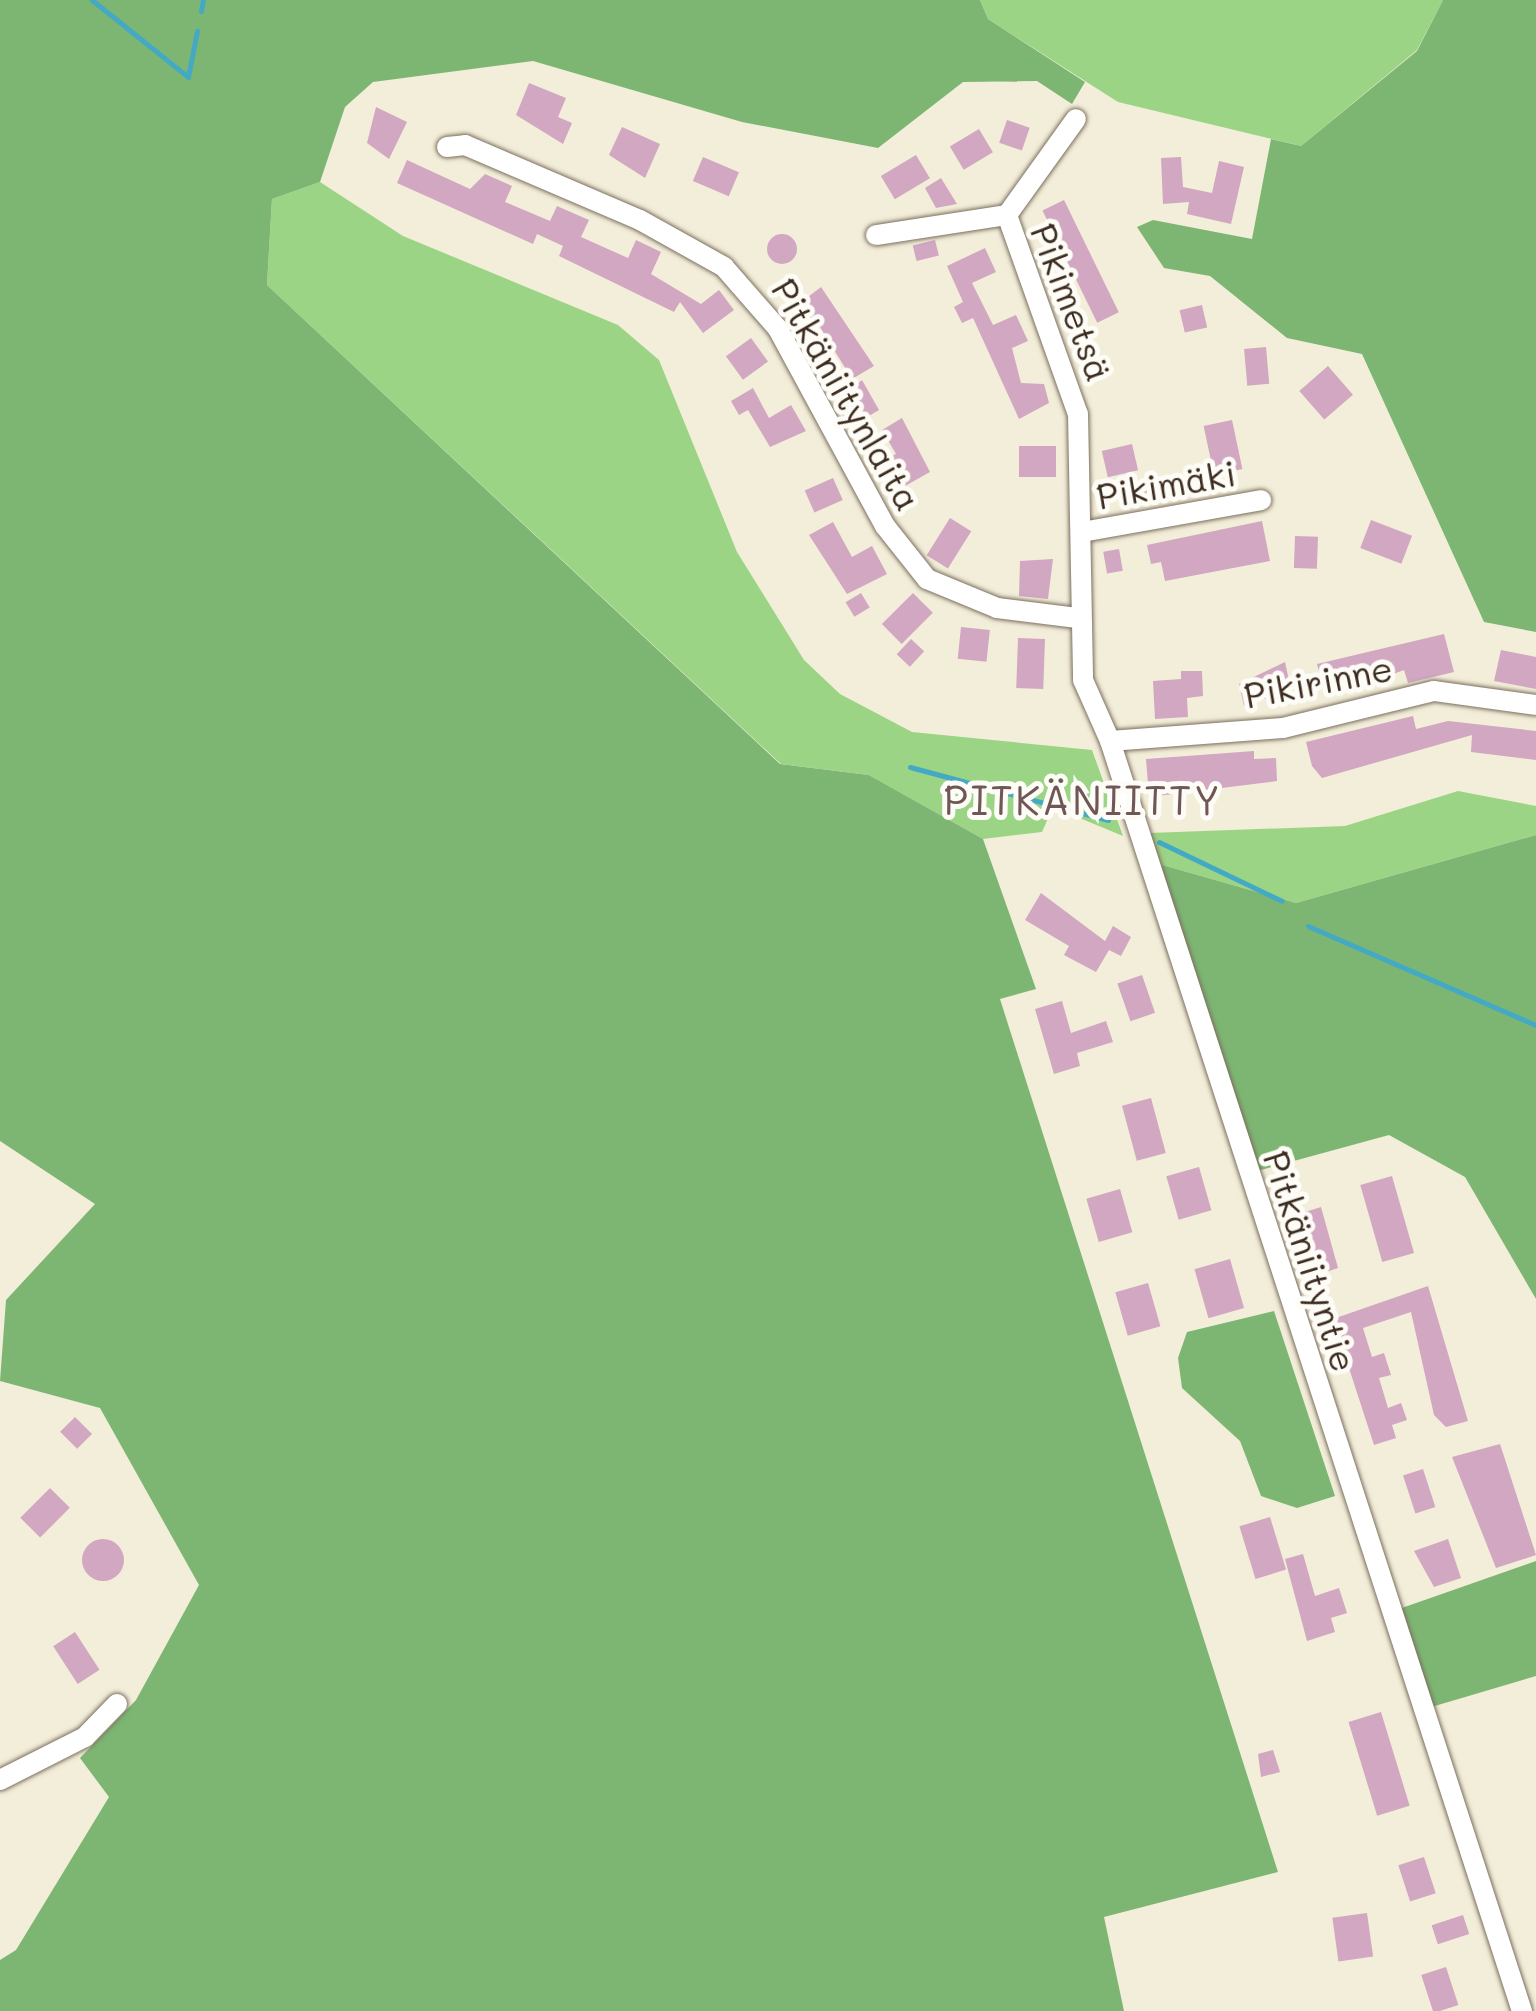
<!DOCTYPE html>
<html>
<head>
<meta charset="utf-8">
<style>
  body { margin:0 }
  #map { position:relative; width:1536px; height:2011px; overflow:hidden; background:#f3eed9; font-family:Mali,sans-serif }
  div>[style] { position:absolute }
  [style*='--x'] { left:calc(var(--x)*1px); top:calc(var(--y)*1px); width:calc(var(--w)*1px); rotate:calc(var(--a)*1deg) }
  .green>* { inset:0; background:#9cd486 }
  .forest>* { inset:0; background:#7db673 }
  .stream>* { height:5px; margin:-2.5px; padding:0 2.5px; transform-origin:2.5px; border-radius:2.5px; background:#44a9c4 }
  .building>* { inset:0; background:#d1a7c1; transform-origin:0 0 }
  .round { border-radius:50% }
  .roads { filter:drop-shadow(0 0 2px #7b6f5f) drop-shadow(0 0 2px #7b6f5f) }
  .minor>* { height:20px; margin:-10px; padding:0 10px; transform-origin:10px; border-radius:10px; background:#fff }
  span { translate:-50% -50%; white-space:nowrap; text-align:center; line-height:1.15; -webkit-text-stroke:10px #fdfcf7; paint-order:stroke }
  .street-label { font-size:35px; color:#3b2a1e }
  .quarter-label { font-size:40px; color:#705657; letter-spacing:2.5px }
</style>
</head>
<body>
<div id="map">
  <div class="green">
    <i style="clip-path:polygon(980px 0,1443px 0,1417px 50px,1301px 146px,1118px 102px,988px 19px)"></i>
    <i style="clip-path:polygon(320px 182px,403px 236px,618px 325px,659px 360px,737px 552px,804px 660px,840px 694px,912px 732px,1092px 750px,1123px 836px,1053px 807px,1042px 832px,983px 839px,869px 775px,781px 764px,267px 285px,272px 199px)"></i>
    <i style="clip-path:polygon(1458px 791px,1536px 806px,1536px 835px,1296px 903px,1159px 864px,1149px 833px,1345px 826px)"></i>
  </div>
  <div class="forest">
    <i style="clip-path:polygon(0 0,980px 0,988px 19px,1085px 82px,1072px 104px,1037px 81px,963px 82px,878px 148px,742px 122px,533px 61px,373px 82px,345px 107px,320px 182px,272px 199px,267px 285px,780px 764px,869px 775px,983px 839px,1036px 989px,1000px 999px,1278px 1872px,1104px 1917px,1124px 2011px,0 2011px,0 1960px,16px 1950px,109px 1797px,80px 1758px,136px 1700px,199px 1585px,100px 1408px,0 1381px,6px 1300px,95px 1204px,0 1141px)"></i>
    <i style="clip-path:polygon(1443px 0,1536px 0,1536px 632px,1484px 622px,1362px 354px,1287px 338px,1210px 276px,1164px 268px,1137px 227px,1153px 220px,1252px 239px,1271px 139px,1301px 146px,1417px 51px)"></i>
    <i style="clip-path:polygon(1536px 835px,1536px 1299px,1465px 1177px,1389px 1135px,1257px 1171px,1159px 864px,1296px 903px)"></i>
    <i style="clip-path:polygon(1274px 1311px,1335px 1496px,1297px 1508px,1261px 1496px,1240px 1441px,1182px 1388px,1178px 1358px,1187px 1332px)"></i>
    <i style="clip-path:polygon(1536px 1561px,1536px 1676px,1428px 1708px,1399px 1609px)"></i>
  </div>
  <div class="stream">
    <i style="--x:92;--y:0;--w:123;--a:38.7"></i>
    <i style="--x:188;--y:77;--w:47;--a:-78.9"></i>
    <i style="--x:201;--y:11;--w:11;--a:-80"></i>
    <i style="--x:910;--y:767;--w:205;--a:15"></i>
    <i style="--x:1159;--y:842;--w:136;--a:25.6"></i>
    <i style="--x:1308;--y:926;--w:249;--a:23.5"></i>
  </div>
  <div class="building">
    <i style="clip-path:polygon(529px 83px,566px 98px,558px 117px,572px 123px,563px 144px,516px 115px)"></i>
    <i style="clip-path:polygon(376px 107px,407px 122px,389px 159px,367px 143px)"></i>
    <i style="left:1007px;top:120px;width:24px;height:24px;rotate:19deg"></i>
    <i style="clip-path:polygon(622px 127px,660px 144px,645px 178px,609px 155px)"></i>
    <i style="left:979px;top:129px;width:27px;height:34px;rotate:59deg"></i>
    <i style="left:916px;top:155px;width:27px;height:41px;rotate:59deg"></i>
    <i style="left:703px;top:157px;width:39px;height:26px;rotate:23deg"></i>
    <i style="clip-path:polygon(1181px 157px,1183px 187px,1212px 193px,1219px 161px,1244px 167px,1231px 224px,1187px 214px,1189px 202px,1163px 204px,1161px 158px)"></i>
    <i style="clip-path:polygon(407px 160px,470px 189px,485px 174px,512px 186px,505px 202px,550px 221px,557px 206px,589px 220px,581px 237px,628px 258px,636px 240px,661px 252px,651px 274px,701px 304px,719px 290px,734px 310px,703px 333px,680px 302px,674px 312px,559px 256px,563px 246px,537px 234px,533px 244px,397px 183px)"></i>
    <i style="clip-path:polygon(941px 178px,957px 204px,936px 208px,925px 188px)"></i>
    <i style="left:1064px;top:200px;width:125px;height:24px;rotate:64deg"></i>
    <i class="round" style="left:767px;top:234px;width:30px;height:30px"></i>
    <i style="left:935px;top:240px;width:16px;height:23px;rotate:76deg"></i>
    <i style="clip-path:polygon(985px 248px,996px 272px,972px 283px,993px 325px,1016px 315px,1028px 341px,1012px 348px,1021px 383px,1044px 384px,1049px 403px,1019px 419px,973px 318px,962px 323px,954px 307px,963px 302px,947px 266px)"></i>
    <i style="clip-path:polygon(821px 287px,874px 366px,852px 379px,818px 324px,804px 335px,787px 313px)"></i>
    <i style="left:1202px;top:305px;width:23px;height:23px;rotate:77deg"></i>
    <i style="left:751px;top:338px;width:29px;height:31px;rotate:54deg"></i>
    <i style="left:1266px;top:347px;width:37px;height:22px;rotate:85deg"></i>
    <i style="left:1328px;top:366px;width:38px;height:38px;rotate:49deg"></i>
    <i style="clip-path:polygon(862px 380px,879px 410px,850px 427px,835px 402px)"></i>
    <i style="clip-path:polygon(753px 388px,769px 418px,791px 405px,806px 431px,770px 447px,748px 410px,739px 415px,731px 401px)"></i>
    <i style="clip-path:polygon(902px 418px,930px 472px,889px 495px,873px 467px,896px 454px,882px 430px)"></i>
    <i style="left:1232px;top:420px;width:50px;height:29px;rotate:78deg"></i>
    <i style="left:1132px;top:444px;width:27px;height:31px;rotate:77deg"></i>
    <i style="left:1019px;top:446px;width:37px;height:31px"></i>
    <i style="left:1157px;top:477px;width:24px;height:22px;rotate:78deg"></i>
    <i style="left:833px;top:478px;width:24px;height:31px;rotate:66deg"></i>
    <i style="left:950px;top:518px;width:25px;height:44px;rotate:32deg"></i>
    <i style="left:1371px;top:520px;width:44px;height:30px;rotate:21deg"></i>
    <i style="clip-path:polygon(1262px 521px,1270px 561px,1165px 581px,1161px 562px,1151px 564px,1147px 545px)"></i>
    <i style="clip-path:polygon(833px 522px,852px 557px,872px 546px,887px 574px,847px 594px,809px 535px)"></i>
    <i style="left:1295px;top:536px;width:23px;height:32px;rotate:2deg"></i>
    <i style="left:1119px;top:549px;width:22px;height:16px;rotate:80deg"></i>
    <i style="clip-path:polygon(1053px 559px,1048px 599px,1019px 596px,1020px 561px)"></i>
    <i style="left:861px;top:593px;width:17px;height:18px;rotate:59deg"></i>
    <i style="left:913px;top:593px;width:28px;height:44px;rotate:45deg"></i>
    <i style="left:961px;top:627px;width:29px;height:32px;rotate:6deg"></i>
    <i style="clip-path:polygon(1444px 634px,1454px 672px,1408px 683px,1404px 670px,1342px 693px,1338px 680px,1322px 684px,1317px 664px)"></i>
    <i style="left:1018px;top:638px;width:27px;height:50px;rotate:2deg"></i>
    <i style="left:911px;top:639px;width:18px;height:21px;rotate:43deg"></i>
    <i style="clip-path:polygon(1501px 650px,1536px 657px,1536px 689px,1494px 681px)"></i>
    <i style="clip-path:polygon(1285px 662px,1291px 690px,1244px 706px,1239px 684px)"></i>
    <i style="clip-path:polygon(1181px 671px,1202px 671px,1203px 696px,1187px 698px,1188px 717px,1155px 719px,1153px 681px,1181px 679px)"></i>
    <i style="clip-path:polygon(1413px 716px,1416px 729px,1448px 721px,1536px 731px,1536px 760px,1471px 752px,1472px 735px,1322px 778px,1312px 766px,1306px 742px)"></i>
    <i style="clip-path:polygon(1254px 751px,1254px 759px,1276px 758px,1277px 781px,1149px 797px,1146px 759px)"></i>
    <i style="clip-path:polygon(1041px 893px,1105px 941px,1113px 926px,1131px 937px,1121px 956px,1109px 950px,1096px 972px,1064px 955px,1069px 946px,1025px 920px)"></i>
    <i style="left:1142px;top:975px;width:40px;height:26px;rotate:71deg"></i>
    <i style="clip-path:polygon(1062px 1001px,1071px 1033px,1106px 1021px,1113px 1042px,1077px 1053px,1080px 1066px,1054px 1074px,1035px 1009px)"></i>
    <i style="left:1151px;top:1098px;width:57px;height:30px;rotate:75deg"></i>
    <i style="left:1199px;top:1167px;width:45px;height:34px;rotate:74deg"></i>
    <i style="left:1392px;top:1176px;width:80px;height:33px;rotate:74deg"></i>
    <i style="left:1120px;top:1189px;width:45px;height:35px;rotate:74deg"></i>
    <i style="clip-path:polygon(1321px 1207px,1338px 1268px,1308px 1278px,1286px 1218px)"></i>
    <i style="left:1230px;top:1259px;width:51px;height:37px;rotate:74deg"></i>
    <i style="left:1148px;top:1283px;width:45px;height:34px;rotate:74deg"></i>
    <i style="clip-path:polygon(1428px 1286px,1468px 1421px,1446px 1427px,1434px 1415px,1411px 1312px,1363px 1328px,1372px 1357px,1384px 1353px,1391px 1375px,1379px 1378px,1388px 1408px,1401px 1403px,1407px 1420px,1392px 1425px,1396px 1438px,1374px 1445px,1333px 1319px)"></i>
    <i style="left:75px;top:1417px;width:24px;height:21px;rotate:45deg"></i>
    <i style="clip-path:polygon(1500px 1444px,1536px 1555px,1496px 1568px,1452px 1457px)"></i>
    <i style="left:1423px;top:1469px;width:40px;height:21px;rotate:72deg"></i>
    <i style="left:50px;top:1488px;width:28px;height:42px;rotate:45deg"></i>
    <i style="left:1270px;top:1517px;width:55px;height:32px;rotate:73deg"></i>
    <i style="clip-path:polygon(1448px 1539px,1461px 1578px,1434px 1587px,1414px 1551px)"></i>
    <i class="round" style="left:82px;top:1539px;width:42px;height:42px"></i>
    <i style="clip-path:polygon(1303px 1554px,1315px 1596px,1339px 1588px,1347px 1613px,1331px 1618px,1335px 1632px,1307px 1641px,1285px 1559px)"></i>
    <i style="left:75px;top:1632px;width:45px;height:26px;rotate:57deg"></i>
    <i style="left:1381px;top:1712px;width:98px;height:34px;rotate:73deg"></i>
    <i style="clip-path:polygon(1273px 1750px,1280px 1772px,1261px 1777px,1258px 1754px)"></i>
    <i style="left:1424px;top:1857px;width:38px;height:27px;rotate:72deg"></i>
    <i style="left:1367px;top:1913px;width:44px;height:35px;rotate:82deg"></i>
    <i style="left:1463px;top:1915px;width:20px;height:33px;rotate:72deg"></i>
    <i style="left:1446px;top:1967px;width:40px;height:26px;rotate:72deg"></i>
  </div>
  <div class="roads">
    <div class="minor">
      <i style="--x:447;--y:147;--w:18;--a:-6"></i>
      <i style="--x:465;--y:145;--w:190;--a:23.2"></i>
      <i style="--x:640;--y:220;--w:96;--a:29.2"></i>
      <i style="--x:724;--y:267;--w:82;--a:48.9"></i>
      <i style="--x:778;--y:329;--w:224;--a:61.5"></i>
      <i style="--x:885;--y:526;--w:68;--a:51.6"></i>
      <i style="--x:927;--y:579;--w:76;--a:22.5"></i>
      <i style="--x:997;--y:608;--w:81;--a:7.1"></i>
      <i style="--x:1007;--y:215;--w:211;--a:70.4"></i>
      <i style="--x:1078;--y:414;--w:266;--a:88.9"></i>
      <i style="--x:1083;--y:680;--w:67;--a:66.1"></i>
      <i style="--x:1110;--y:741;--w:1335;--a:72.03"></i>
      <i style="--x:1007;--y:215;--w:118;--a:-54.3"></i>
      <i style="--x:876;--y:235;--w:133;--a:-8.7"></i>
      <i style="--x:1082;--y:532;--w:182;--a:-10.1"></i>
      <i style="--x:1110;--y:741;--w:173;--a:-4.3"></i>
      <i style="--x:1283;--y:728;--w:155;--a:-13.8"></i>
      <i style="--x:1434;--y:691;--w:103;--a:7.8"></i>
      <i style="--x:0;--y:1780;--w:95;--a:-26.8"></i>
      <i style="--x:85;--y:1737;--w:46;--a:-45.9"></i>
    </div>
  </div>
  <div class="street-label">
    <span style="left:1072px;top:302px;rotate:69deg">Pikimetsä</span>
    <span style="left:847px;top:394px;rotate:60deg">Pitkäniitynlaita</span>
    <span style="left:1166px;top:484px;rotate:-10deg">Pikimäki</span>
    <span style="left:1318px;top:681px;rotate:-11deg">Pikirinne</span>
    <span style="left:1311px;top:1261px;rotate:72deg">Pitkäniityntie</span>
  </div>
  <div class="quarter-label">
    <span style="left:1083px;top:799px">PITKÄNIITTY</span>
  </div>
</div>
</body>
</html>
